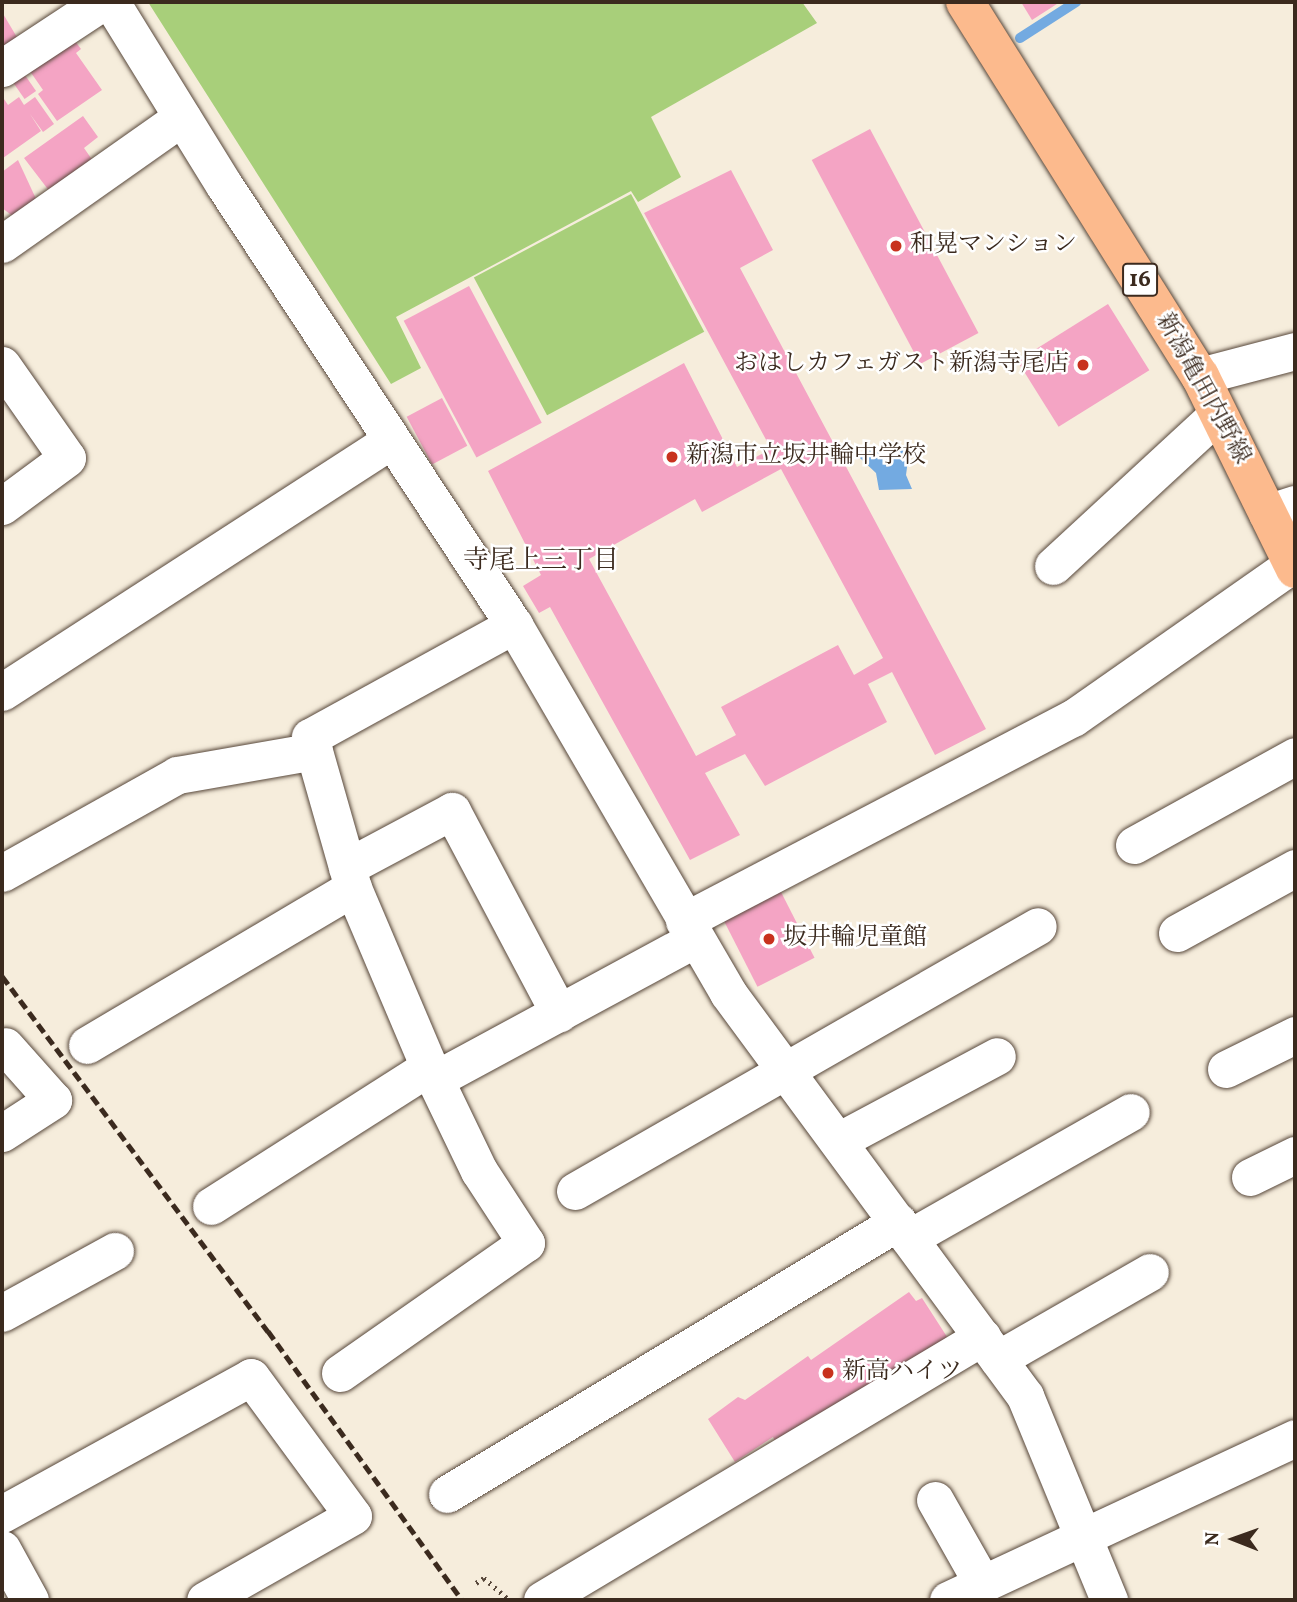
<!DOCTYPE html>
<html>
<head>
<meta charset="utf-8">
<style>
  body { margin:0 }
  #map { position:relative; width:1297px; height:1602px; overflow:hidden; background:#f6eddc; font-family:Vollkorn,"Noto Serif JP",serif }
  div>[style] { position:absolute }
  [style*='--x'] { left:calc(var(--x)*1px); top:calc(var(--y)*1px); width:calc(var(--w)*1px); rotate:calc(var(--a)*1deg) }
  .green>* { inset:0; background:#a8cf7a; transform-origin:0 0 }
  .water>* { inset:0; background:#73aae1 }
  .stream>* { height:10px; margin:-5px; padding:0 5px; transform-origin:5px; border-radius:5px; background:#73aae1 }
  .building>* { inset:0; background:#f4a4c4; transform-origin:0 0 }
  .path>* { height:4.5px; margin-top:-2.25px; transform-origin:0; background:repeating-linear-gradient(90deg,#57473a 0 2px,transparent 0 7px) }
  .roads { filter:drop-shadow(0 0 2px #57473a) drop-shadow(0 0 2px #57473a) }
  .minor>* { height:37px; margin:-18.5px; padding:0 18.5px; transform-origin:18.5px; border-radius:18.5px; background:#fff }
  .major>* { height:38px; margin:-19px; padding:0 19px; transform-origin:19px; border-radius:19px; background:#fcba8d }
  .rail>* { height:5px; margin-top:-2.5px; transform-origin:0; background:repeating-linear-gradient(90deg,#3b2a1e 0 10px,transparent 0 15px) }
  .dots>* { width:19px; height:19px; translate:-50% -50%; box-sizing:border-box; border:4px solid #fff; border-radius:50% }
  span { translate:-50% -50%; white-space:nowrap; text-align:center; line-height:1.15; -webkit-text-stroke:5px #fff; paint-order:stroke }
  .shield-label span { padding:2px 5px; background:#fff; border:2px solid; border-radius:5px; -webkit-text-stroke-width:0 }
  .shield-label { font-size:23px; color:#3b2a1e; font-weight:700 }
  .poi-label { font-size:24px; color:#3b2a1e }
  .left { translate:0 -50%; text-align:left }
  .right { translate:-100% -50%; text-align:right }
  .street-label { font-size:24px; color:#3b2a1e }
  .neighbourhood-label { font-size:26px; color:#3b2a1e }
  .frame { position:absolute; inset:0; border:4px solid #3b2a1e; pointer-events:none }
  .north { position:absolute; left:1199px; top:1504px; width:70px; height:70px; -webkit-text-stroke:5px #fff; paint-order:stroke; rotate:271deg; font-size:19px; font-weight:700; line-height:28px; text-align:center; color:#3b2a1e }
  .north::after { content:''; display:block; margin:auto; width:24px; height:32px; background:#3b2a1e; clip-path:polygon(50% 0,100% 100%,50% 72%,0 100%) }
</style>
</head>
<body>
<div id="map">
  <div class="green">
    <i style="clip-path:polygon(148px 2px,802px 2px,817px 23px,651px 117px,681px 177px,638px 202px,631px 191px,396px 317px,421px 368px,391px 384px)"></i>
    <i style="left:631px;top:194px;width:156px;height:178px;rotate:62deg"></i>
  </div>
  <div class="water">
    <i style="clip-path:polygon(890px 442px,909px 453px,906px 475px,912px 489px,879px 490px,876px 473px,860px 458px,864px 450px,879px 452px)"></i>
  </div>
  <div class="stream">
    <i style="--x:1020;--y:38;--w:67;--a:-32.7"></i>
  </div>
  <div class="building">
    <i style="clip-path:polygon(1021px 2px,1060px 2px,1032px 20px)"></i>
    <i style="clip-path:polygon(2px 12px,18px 39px,2px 48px)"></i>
    <i style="clip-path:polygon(69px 33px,81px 49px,76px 53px,102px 90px,57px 121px,38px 94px,43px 90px,25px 64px)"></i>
    <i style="left:20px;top:68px;width:28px;height:14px;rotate:55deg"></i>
    <i style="clip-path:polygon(2px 96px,8px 105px,19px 97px,24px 105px,35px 97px,54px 124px,43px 132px,30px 114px,41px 131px,3px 158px)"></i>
    <i style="clip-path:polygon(83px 116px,98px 137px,84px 148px,93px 161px,50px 192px,24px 158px)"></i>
    <i style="left:870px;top:129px;width:231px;height:66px;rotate:62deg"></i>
    <i style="clip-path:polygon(18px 160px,37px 201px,14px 217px,2px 208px,2px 172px)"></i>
    <i style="clip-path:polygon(evenodd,731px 170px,773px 250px,740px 268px,986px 729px,935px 755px,892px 672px,868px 684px,887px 722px,765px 786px,745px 754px,705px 773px,740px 835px,690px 860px,550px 607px,539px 613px,523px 586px,541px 575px,488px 471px,684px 363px,737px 467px,771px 449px,644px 213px,731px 170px,781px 469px,883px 658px,854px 675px,838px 645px,721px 707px,736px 735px,696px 756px,589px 559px,695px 499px,702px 512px,781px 469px)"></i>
    <i style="left:469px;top:286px;width:155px;height:74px;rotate:62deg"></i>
    <i style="left:1108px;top:304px;width:78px;height:107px;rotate:58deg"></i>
    <i style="left:442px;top:398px;width:54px;height:40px;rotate:62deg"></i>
    <i style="left:780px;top:890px;width:76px;height:64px;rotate:63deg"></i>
    <i style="clip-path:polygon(909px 1292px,916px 1301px,922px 1298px,951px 1343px,778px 1446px,773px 1437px,735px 1462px,708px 1419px,738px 1397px,745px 1400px,808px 1356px,811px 1360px)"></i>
  </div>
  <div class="path">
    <i style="--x:476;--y:1583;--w:9;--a:-32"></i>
    <i style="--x:484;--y:1578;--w:32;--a:41"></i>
  </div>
  <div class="roads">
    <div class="minor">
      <i style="--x:111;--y:2;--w:215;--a:58.3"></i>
      <i style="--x:224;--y:185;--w:527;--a:56.61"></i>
      <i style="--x:514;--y:625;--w:426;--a:59.8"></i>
      <i style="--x:728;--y:993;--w:501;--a:53.61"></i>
      <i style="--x:1025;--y:1396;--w:221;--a:67.6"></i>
      <i style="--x:2;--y:68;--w:120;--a:-33.4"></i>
      <i style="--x:2;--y:244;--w:220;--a:-35.2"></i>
      <i style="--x:2;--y:365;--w:113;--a:55"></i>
      <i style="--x:67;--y:458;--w:81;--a:143.6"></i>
      <i style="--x:1200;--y:376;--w:98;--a:-14.7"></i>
      <i style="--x:1267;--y:513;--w:29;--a:-18"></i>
      <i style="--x:1053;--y:566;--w:224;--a:-42.7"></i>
      <i style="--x:2;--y:692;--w:463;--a:-32.9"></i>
      <i style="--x:1134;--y:845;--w:184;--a:-28.9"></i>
      <i style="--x:347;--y:867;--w:119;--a:-28.1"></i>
      <i style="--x:452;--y:811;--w:229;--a:62.1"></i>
      <i style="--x:2;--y:873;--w:201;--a:-29.2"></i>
      <i style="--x:177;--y:775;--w:139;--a:-9.9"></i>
      <i style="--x:684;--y:921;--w:439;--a:-27.6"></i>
      <i style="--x:1073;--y:718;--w:269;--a:-35"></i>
      <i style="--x:1177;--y:933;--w:135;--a:-28.8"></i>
      <i style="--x:87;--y:1045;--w:309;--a:-30.6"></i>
      <i style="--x:1226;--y:1069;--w:77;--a:-26.2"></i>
      <i style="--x:436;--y:1079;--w:294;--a:-28.4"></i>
      <i style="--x:2;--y:1133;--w:61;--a:-32.9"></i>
      <i style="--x:53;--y:1100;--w:72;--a:-131.6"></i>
      <i style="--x:838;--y:1141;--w:180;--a:-28.1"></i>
      <i style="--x:1250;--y:1177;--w:50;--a:-26.1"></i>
      <i style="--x:575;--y:1191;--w:533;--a:-29.78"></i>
      <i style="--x:211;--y:1206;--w:259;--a:-32.5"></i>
      <i style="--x:909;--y:1238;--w:255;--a:-29.6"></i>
      <i style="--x:2;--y:1313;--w:129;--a:-28.8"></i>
      <i style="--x:998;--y:1359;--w:175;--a:-29.8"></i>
      <i style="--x:340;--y:1373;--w:227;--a:-35"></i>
      <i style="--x:526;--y:1243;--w:86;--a:-123.1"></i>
      <i style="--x:479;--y:1171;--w:115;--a:-115.7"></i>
      <i style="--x:429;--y:1067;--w:194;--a:-113"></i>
      <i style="--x:353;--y:888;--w:157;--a:-105.9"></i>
      <i style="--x:310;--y:737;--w:233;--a:-28.8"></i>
      <i style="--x:447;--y:1494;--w:527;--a:-31.09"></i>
      <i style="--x:935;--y:1500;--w:95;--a:60.5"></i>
      <i style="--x:2;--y:1514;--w:284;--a:-28.8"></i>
      <i style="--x:251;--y:1377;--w:172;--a:53.7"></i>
      <i style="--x:353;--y:1516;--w:170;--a:150.4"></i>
      <i style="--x:2;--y:1549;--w:58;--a:61.2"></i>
      <i style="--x:542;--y:1600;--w:513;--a:-30.87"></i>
      <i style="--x:948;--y:1600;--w:383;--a:-25"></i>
    </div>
    <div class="major">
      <i style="--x:965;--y:2;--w:442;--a:57.9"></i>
      <i style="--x:1200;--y:376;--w:215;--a:63.8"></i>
    </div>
  </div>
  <div class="rail">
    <i style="--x:2;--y:976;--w:444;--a:53.2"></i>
    <i style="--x:268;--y:1331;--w:332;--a:54.2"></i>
  </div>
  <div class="dots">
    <i style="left:896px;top:246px;background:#c8321e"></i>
    <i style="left:1083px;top:365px;background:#c8321e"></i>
    <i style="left:672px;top:457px;background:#c8321e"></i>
    <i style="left:769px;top:939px;background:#c8321e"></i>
    <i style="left:828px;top:1373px;background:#c8321e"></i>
  </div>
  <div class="shield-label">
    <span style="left:1140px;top:280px">16</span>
  </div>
  <div class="poi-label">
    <span class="left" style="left:910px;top:246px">和晃マンション</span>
    <span class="right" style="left:1069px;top:365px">おはしカフェガスト新潟寺尾店</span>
    <span class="left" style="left:686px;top:457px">新潟市立坂井輪中学校</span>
    <span class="left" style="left:783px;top:939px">坂井輪児童館</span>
    <span class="left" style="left:842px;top:1373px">新高ハイツ</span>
  </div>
  <div class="street-label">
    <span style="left:1202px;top:389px;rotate:61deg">新潟亀田内野線</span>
  </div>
  <div class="neighbourhood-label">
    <span style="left:541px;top:562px">寺尾上三丁目</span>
  </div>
  <div class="frame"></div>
  <div class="north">N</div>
</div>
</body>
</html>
